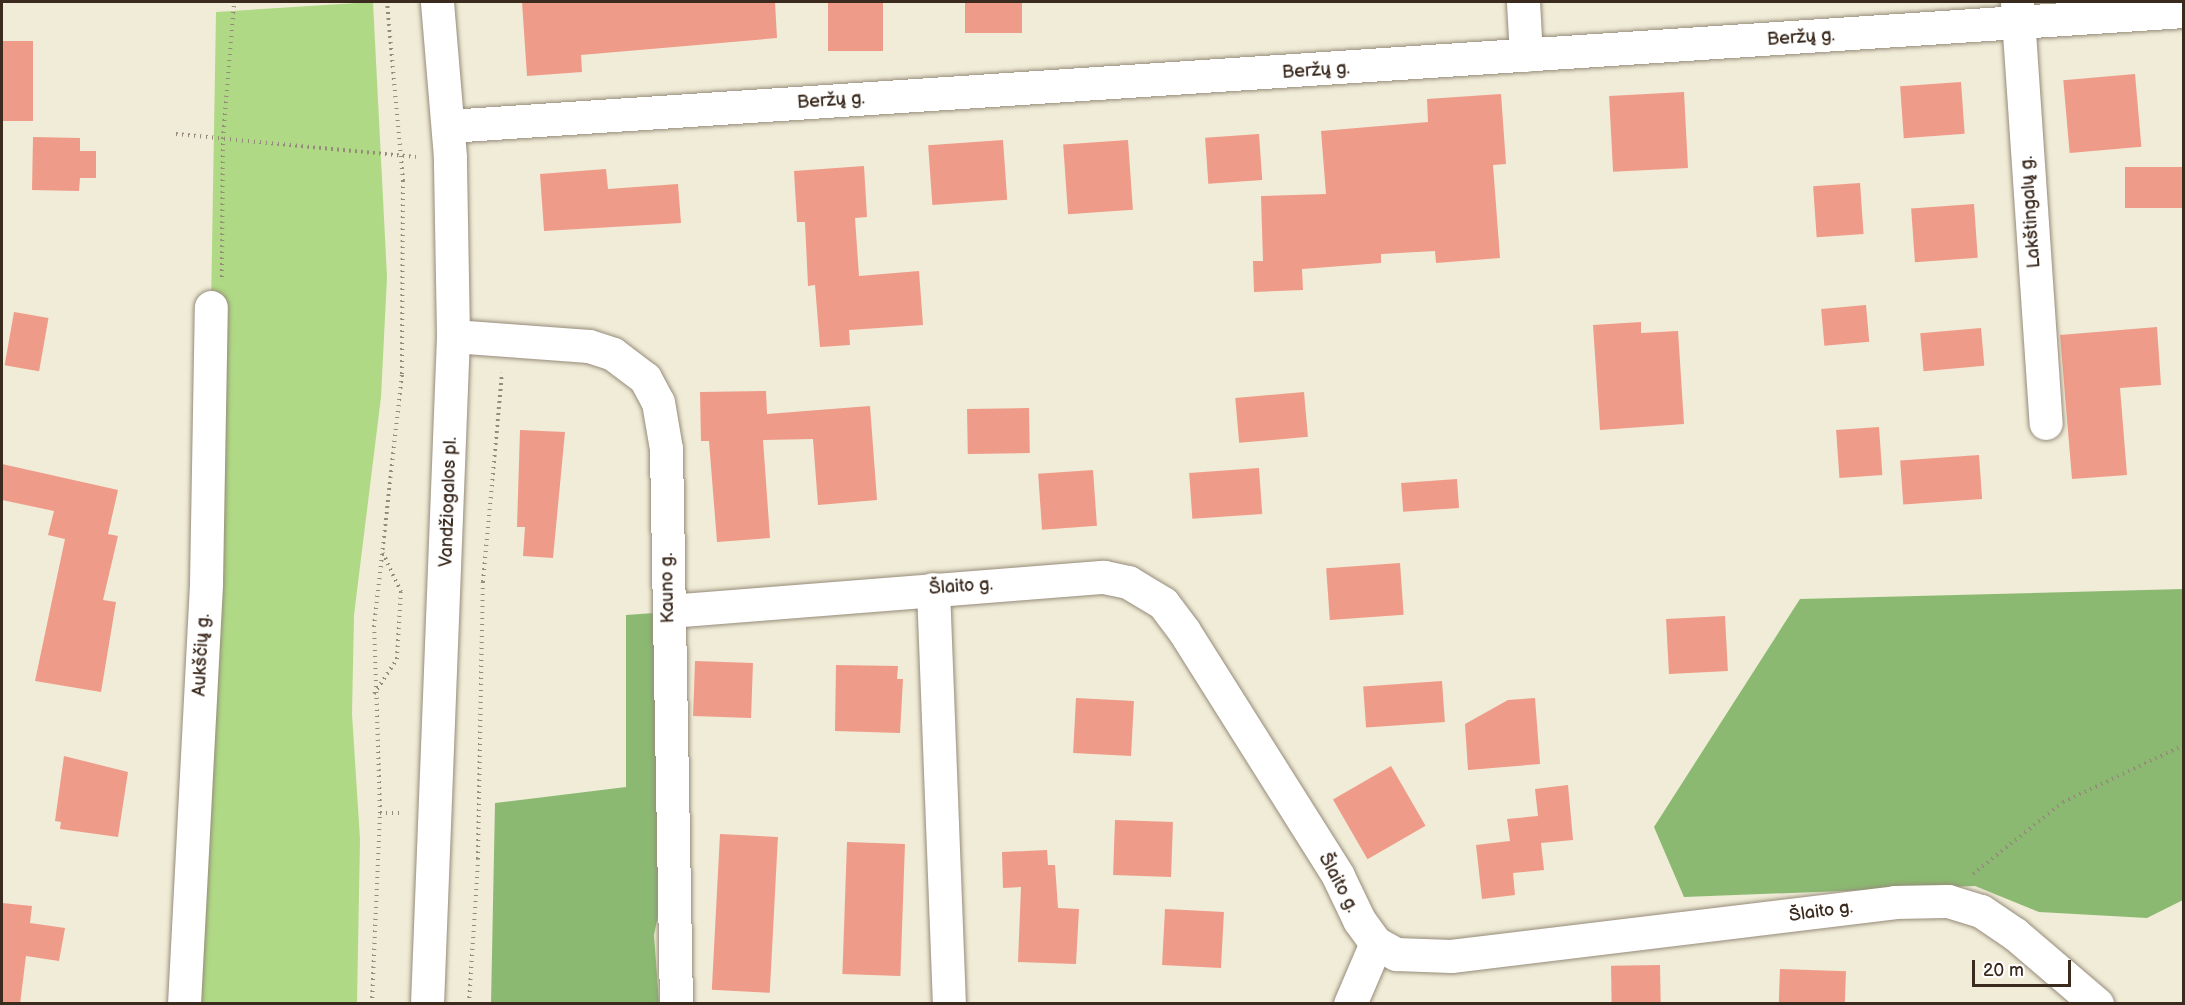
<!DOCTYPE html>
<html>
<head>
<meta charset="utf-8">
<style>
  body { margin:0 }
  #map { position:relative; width:2185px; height:1005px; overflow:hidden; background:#f0ecd7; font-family:"Balsamiq Sans",sans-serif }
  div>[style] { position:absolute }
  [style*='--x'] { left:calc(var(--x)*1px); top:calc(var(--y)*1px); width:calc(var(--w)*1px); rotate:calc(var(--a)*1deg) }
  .green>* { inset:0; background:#afd985 }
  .forest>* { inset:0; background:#8bb972 }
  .building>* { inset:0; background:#ef9b89; transform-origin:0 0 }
  .path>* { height:4px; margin-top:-2px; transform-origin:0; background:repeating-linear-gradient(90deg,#968b7a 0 1.5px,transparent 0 6px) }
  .roads { filter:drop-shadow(0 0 2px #968b7a) drop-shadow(0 0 2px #968b7a) }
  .minor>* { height:33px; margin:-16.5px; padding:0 16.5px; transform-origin:16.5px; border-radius:16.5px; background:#fff }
  .major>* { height:33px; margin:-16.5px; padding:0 16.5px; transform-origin:16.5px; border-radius:16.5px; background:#fff }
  span { translate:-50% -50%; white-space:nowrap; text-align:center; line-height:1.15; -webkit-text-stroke:4.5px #fff; paint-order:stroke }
  .street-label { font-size:18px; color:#3b2a1e }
  .frame { position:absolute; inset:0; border:3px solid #3b2a1e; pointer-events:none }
  .scale { position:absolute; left:1972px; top:960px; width:99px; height:27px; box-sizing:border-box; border:3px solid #3b2a1e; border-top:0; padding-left:8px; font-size:18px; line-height:21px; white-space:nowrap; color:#3b2a1e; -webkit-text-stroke:4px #fff; paint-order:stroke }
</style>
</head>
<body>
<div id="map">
  <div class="green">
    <i style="clip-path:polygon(373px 2px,387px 277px,381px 397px,354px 615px,352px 714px,360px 839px,357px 1003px,184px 1004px,211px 307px,216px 12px)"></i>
  </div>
  <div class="forest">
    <i style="clip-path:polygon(2183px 589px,2183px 900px,2147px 918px,2039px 912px,1975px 886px,1684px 897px,1654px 827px,1800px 599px)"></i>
    <i style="clip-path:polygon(654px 613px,661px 901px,654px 935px,659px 1003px,491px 1004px,495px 803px,626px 787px,626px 615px)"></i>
  </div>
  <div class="building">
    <i style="clip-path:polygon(522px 2px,775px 2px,777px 38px,581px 55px,582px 72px,527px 76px)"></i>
    <i style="left:828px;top:2px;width:55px;height:49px"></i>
    <i style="left:965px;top:2px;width:57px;height:31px"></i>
    <i style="left:2px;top:41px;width:31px;height:80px"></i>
    <i style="left:2135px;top:74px;width:73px;height:72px;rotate:85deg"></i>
    <i style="left:1961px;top:82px;width:52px;height:61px;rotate:86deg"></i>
    <i style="left:1684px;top:92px;width:76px;height:75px;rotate:87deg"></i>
    <i style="clip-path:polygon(1501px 94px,1506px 164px,1493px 165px,1500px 258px,1436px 263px,1435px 251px,1381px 254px,1381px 263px,1302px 269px,1303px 290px,1254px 292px,1253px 261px,1263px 261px,1261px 196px,1326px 194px,1321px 131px,1428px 122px,1427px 99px)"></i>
    <i style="left:1259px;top:134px;width:46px;height:54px;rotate:86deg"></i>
    <i style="clip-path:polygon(33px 137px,80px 138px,80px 151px,96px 151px,96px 178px,80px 178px,79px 191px,32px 190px)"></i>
    <i style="left:1003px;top:140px;width:60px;height:75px;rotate:86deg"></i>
    <i style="left:1128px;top:140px;width:70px;height:65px;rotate:86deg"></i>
    <i style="clip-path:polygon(864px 166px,867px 217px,855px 218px,859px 276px,919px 271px,923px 325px,849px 330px,850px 345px,820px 347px,815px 285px,808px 286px,805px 222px,797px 222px,794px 171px)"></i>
    <i style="left:2184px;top:167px;width:41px;height:59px;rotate:90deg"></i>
    <i style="clip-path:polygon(606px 169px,608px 189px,678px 184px,681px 223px,544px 231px,540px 174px)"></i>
    <i style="left:1860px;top:183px;width:51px;height:47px;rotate:86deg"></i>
    <i style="left:1974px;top:204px;width:54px;height:63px;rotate:86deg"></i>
    <i style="left:1866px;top:305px;width:37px;height:45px;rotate:85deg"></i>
    <i style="left:14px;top:312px;width:35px;height:54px;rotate:10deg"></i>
    <i style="clip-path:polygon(1641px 322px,1641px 333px,1678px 331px,1684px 424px,1600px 430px,1593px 325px)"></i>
    <i style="clip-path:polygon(2157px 327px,2161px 385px,2120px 388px,2127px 475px,2072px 479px,2060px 335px)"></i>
    <i style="left:1981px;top:328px;width:38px;height:61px;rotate:85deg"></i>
    <i style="clip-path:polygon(766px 391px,767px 414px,870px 406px,877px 500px,818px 505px,813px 439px,763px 440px,770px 538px,717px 542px,709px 441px,701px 441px,700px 392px)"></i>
    <i style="left:1304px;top:392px;width:45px;height:69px;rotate:85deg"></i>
    <i style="left:1029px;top:408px;width:45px;height:62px;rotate:89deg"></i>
    <i style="left:1879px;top:427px;width:48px;height:43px;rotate:86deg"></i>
    <i style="clip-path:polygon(520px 430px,565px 432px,553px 558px,523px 556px,525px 527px,517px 527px)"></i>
    <i style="left:1979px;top:455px;width:44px;height:79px;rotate:86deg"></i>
    <i style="clip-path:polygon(2px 464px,118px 490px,108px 534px,118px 536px,103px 600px,116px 602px,101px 692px,35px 681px,65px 539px,48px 535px,54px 511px,2px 500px)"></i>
    <i style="left:1259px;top:468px;width:46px;height:70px;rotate:86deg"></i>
    <i style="left:1093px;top:470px;width:56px;height:55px;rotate:86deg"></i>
    <i style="left:1457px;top:479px;width:29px;height:56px;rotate:86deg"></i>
    <i style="left:1400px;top:563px;width:52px;height:74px;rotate:86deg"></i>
    <i style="left:1725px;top:616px;width:55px;height:59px;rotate:87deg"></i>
    <i style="left:695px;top:661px;width:58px;height:55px;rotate:2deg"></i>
    <i style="clip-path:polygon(836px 665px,898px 666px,897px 679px,903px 679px,900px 733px,835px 731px)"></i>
    <i style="left:1442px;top:681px;width:41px;height:79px;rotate:86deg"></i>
    <i style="left:1076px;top:698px;width:58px;height:55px;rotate:3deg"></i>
    <i style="clip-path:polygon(1535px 698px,1540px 764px,1468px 770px,1465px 724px,1508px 700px)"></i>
    <i style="clip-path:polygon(64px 756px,128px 772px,118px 837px,60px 829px,61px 822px,55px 821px)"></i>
    <i style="left:1391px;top:766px;width:69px;height:67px;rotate:60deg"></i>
    <i style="clip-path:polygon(1568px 785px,1573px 840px,1541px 843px,1544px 870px,1513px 873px,1515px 895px,1482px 899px,1476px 845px,1510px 841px,1507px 819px,1538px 816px,1535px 789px)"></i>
    <i style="left:1115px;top:820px;width:58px;height:55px;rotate:2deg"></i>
    <i style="left:720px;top:834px;width:58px;height:156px;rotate:3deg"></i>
    <i style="left:847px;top:842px;width:58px;height:132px;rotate:2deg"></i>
    <i style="clip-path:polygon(1047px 850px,1048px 865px,1055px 865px,1058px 908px,1079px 909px,1076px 964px,1018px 962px,1021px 887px,1003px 888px,1002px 852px)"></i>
    <i style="clip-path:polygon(2px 903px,32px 906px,30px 923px,65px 928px,59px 961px,26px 956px,20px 1004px,2px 1004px)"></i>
    <i style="left:1165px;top:909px;width:59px;height:56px;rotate:3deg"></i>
    <i style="left:1660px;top:965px;width:39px;height:49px;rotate:89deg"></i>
    <i style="left:1780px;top:969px;width:66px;height:35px;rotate:2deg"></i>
  </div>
  <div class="path">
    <i style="--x:176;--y:134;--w:241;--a:5.5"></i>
    <i style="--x:222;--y:277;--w:138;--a:-89.6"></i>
    <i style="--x:223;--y:139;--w:137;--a:-85.4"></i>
    <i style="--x:374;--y:694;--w:42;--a:-56.7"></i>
    <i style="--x:397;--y:659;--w:67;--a:-86.6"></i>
    <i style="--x:401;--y:592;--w:43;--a:-114.8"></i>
    <i style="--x:380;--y:813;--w:23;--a:0"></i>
    <i style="--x:1973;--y:874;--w:115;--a:-38.7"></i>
    <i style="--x:2063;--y:802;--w:134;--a:-25.2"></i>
    <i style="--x:372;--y:1004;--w:191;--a:-87.6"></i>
    <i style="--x:380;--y:813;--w:186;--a:-91.8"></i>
    <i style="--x:374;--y:627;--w:255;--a:-83.7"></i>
    <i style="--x:402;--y:374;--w:193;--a:-89.7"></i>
    <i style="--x:403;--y:181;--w:180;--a:-95.1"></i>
    <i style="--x:469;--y:1004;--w:145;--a:-86.4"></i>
    <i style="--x:478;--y:859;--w:277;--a:-89"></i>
    <i style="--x:483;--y:582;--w:210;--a:-84.8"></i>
  </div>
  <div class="roads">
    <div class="minor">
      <i style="--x:1523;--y:2;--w:53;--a:86.8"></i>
      <i style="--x:2017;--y:3;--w:421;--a:86.1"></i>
      <i style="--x:448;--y:126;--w:1740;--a:-3.79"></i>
      <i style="--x:453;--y:336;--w:136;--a:4.2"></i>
      <i style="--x:589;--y:346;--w:25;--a:18"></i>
      <i style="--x:613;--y:354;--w:40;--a:37"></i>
      <i style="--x:645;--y:378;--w:27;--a:62"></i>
      <i style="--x:658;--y:402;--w:48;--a:80.3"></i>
      <i style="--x:666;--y:449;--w:555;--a:88.97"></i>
      <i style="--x:933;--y:589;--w:415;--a:87.8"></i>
      <i style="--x:669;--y:611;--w:436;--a:-4.5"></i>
      <i style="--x:1104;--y:577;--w:25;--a:12"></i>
      <i style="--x:1128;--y:582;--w:41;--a:31"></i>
      <i style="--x:1163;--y:603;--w:35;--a:53"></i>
      <i style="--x:1184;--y:631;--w:289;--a:57.8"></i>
      <i style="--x:1338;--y:876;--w:49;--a:64.5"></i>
      <i style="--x:1359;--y:920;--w:29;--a:54"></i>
      <i style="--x:1376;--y:943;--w:23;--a:29"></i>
      <i style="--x:1396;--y:954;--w:55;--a:2.1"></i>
      <i style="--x:1451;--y:956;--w:446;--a:-6.9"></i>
      <i style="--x:1894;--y:902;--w:54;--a:-1.1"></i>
      <i style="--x:1948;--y:901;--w:34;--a:17"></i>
      <i style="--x:1981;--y:911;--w:41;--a:34.1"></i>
      <i style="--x:2015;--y:934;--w:108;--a:40.5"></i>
      <i style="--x:184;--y:1004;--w:422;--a:-87"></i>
      <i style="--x:206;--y:583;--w:276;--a:-89"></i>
      <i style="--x:1350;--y:1004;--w:66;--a:-66.9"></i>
    </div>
    <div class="major">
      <i style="--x:427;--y:1004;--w:669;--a:-87.77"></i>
      <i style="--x:453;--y:336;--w:179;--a:-91"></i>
      <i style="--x:450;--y:157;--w:156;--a:-94.8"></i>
    </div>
  </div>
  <div class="street-label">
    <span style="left:1801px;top:38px;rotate:-4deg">Beržų g.</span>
    <span style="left:1316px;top:71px;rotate:-4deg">Beržų g.</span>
    <span style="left:831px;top:101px;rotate:-4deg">Beržų g.</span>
    <span style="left:2031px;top:212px;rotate:-94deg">Lakštingalų g.</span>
    <span style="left:449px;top:502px;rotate:-88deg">Vandžiogalos pl.</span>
    <span style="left:961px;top:587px;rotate:-4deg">Šlaito g.</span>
    <span style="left:668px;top:588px;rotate:-91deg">Kauno g.</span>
    <span style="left:202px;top:655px;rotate:-87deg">Aukščių g.</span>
    <span style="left:1338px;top:883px;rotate:62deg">Šlaito g.</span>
    <span style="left:1821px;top:912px;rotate:-8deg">Šlaito g.</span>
  </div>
  <div class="frame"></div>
  <div class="scale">20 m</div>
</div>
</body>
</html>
